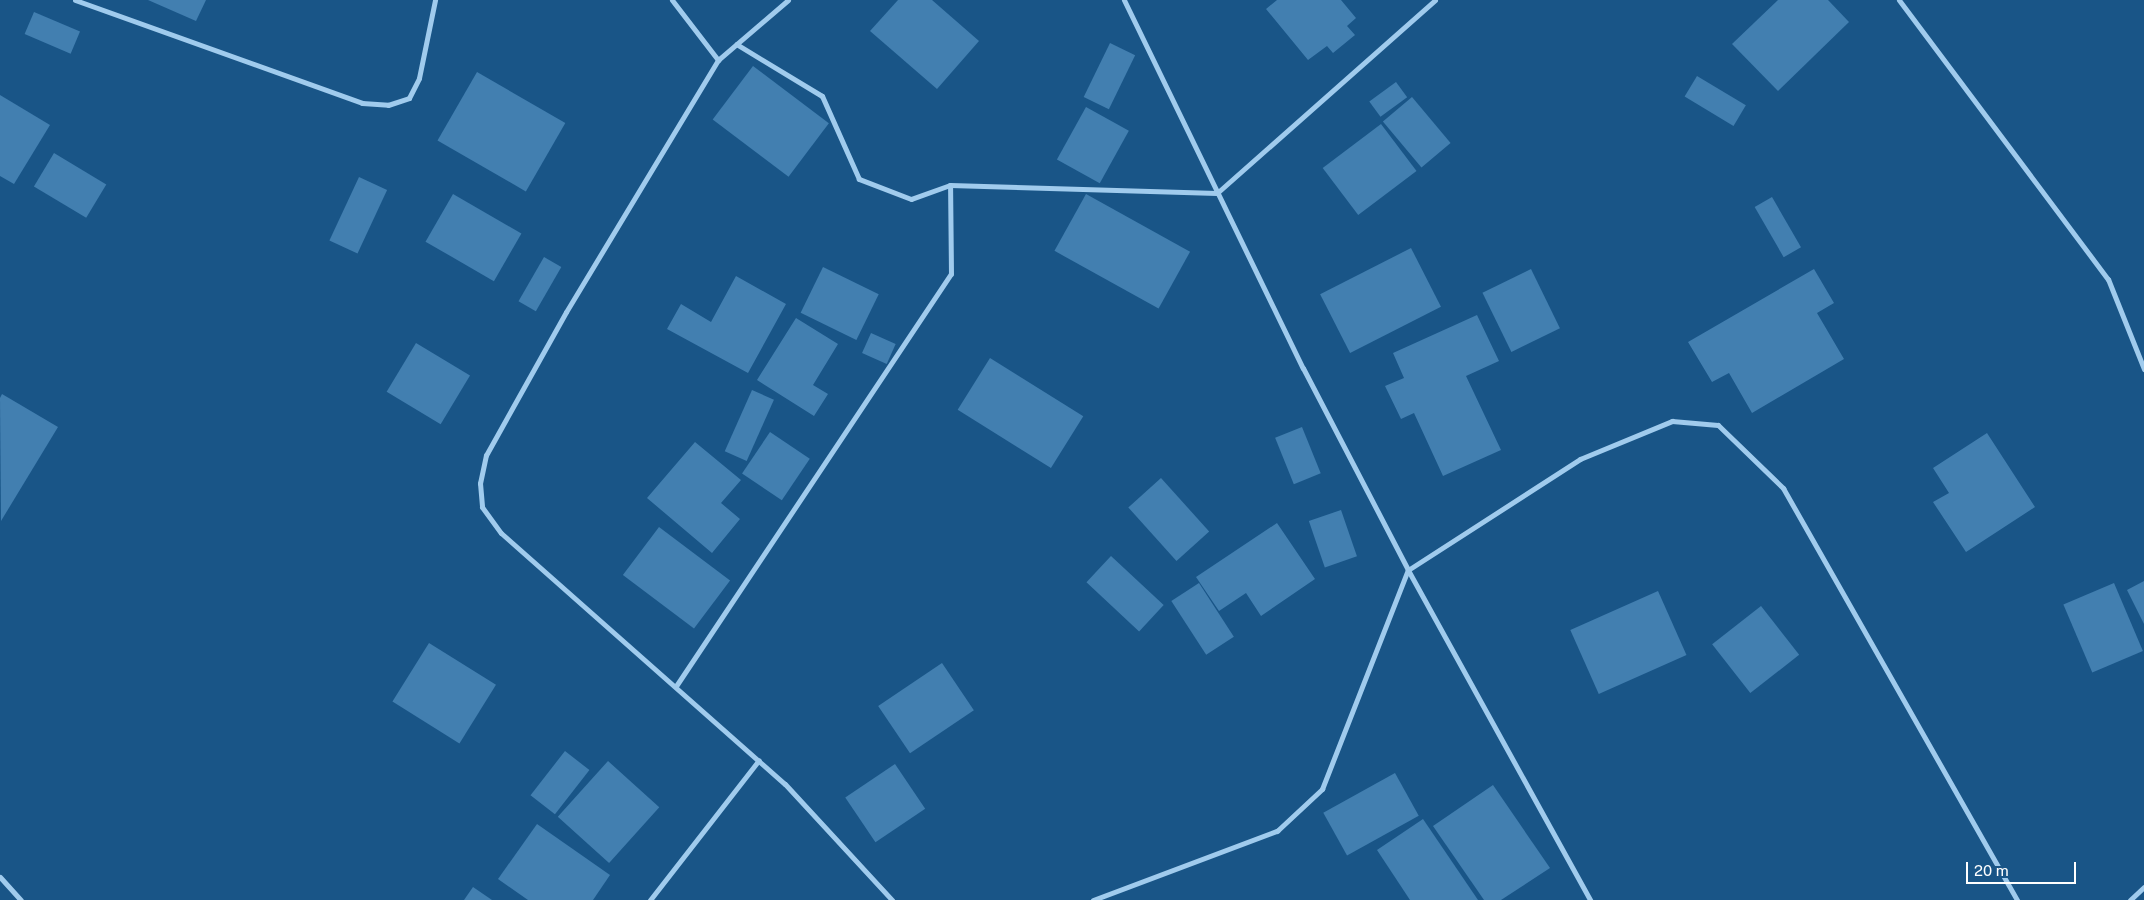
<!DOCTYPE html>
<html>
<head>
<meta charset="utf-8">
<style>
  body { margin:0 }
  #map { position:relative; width:2144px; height:900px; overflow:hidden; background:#195587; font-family:"Public Sans",sans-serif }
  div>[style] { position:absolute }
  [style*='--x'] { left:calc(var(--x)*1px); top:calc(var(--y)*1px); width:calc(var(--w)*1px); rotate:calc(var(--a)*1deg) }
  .building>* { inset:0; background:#427fb0; transform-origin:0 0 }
  .street>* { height:5px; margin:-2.5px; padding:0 2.5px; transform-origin:2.5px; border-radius:2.5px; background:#a0cbed }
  span { translate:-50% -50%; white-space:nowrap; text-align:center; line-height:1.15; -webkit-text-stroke:4.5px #195587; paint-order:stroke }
  .scale { position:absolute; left:1966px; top:862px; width:110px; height:22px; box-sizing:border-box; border:2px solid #fff; border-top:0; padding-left:6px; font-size:15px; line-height:18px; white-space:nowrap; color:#fff; -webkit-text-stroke:4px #195587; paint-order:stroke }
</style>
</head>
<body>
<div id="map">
  <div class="building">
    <i style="clip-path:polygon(148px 0,206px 0,196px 21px)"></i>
    <i style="clip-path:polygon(898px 0,932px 0,979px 41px,937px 89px,870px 31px)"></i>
    <i style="clip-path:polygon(1277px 0,1341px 0,1356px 18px,1347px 26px,1355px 35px,1333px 53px,1327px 46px,1308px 60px,1266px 9px)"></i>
    <i style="clip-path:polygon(1778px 0,1828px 0,1849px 22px,1778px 91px,1732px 44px)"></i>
    <i style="left:34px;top:12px;width:50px;height:24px;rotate:23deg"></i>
    <i style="left:1110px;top:43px;width:28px;height:60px;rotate:26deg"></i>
    <i style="left:753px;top:66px;width:95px;height:67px;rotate:37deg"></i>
    <i style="left:477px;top:72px;width:102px;height:79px;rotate:30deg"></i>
    <i style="left:1697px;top:76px;width:57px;height:24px;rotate:31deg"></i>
    <i style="left:1396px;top:82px;width:19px;height:33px;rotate:54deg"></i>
    <i style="clip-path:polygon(0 95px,50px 125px,14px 184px,0 176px)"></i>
    <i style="left:1412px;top:97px;width:60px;height:38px;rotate:50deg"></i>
    <i style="left:1086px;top:107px;width:49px;height:60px;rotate:29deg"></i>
    <i style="left:1381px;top:124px;width:59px;height:73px;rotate:53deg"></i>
    <i style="left:54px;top:153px;width:61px;height:39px;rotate:31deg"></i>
    <i style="left:359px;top:177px;width:31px;height:70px;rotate:25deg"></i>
    <i style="left:453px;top:194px;width:79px;height:55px;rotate:30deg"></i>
    <i style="left:1086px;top:194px;width:119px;height:65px;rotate:29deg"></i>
    <i style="left:1772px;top:197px;width:58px;height:20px;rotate:60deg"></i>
    <i style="left:1411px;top:248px;width:66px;height:102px;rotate:63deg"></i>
    <i style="left:544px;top:257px;width:20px;height:51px;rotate:30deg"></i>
    <i style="left:823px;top:267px;width:62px;height:51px;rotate:26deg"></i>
    <i style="left:1531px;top:269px;width:66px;height:54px;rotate:64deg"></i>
    <i style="clip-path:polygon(1814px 269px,1834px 303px,1817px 313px,1844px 359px,1752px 413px,1729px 373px,1712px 382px,1688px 342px)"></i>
    <i style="clip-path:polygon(736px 276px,786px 304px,748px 373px,667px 329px,681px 304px,711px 322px)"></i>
    <i style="clip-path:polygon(1477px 315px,1499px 361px,1466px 376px,1501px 450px,1443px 476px,1414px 413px,1401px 419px,1385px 386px,1404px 378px,1393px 353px)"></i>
    <i style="clip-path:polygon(796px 318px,838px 344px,813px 385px,828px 394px,814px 416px,757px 380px)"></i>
    <i style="left:871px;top:333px;width:27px;height:22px;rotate:24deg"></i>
    <i style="left:416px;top:343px;width:63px;height:57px;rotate:31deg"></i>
    <i style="left:990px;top:358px;width:110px;height:61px;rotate:32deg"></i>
    <i style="left:752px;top:390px;width:24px;height:67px;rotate:24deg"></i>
    <i style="clip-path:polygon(2px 394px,58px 427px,1px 521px,0 398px)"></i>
    <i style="left:1302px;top:427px;width:50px;height:29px;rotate:68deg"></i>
    <i style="left:770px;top:432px;width:48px;height:50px;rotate:34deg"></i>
    <i style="clip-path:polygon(1987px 433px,2035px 507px,1966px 552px,1933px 502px,1949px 493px,1933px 468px)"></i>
    <i style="clip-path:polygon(695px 442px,741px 480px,721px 503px,740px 519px,712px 553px,647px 498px)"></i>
    <i style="left:1161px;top:478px;width:72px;height:44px;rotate:48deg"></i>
    <i style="left:1341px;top:510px;width:49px;height:34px;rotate:71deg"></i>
    <i style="clip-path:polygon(1277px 523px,1315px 579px,1261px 616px,1246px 593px,1219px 611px,1196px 577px)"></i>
    <i style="left:659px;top:527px;width:89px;height:60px;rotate:37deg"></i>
    <i style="left:1111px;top:556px;width:72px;height:36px;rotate:43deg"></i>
    <i style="clip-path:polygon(2144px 581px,2144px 624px,2127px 590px)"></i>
    <i style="left:1199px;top:583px;width:64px;height:33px;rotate:57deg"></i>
    <i style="left:2114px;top:583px;width:74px;height:55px;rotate:67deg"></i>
    <i style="left:1658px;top:591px;width:70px;height:96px;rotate:66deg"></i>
    <i style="left:1761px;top:606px;width:62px;height:62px;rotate:52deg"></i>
    <i style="left:429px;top:643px;width:79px;height:69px;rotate:32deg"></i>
    <i style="left:942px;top:663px;width:57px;height:77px;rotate:56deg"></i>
    <i style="left:565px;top:751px;width:31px;height:56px;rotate:38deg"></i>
    <i style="left:608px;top:761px;width:69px;height:75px;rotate:42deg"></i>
    <i style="left:895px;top:764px;width:54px;height:60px;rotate:56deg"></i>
    <i style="left:1395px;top:773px;width:49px;height:82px;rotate:61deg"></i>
    <i style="clip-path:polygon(1493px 785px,1550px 868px,1501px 900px,1484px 900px,1433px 826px)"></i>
    <i style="clip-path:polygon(1423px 819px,1478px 900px,1410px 900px,1377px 850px)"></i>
    <i style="clip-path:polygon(537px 824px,610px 875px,593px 900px,528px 900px,498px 879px)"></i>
    <i style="clip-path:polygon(473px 887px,492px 900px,464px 900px)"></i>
  </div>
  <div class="street">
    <i style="--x:75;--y:0;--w:305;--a:19.7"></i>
    <i style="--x:362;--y:103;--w:26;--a:4"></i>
    <i style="--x:388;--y:105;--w:22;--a:-18"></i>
    <i style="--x:409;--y:98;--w:22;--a:-63"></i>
    <i style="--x:419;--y:78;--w:80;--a:-78.4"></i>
    <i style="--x:672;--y:0;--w:76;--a:52.5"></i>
    <i style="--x:788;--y:0;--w:92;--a:139.4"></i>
    <i style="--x:718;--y:60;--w:294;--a:121.1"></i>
    <i style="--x:566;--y:312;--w:164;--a:119.2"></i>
    <i style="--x:486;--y:455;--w:29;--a:102"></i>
    <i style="--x:480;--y:483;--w:24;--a:85"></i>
    <i style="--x:482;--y:507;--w:32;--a:54"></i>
    <i style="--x:501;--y:533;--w:379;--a:41.5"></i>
    <i style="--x:785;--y:784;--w:158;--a:47.3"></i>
    <i style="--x:1124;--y:0;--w:409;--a:64.1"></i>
    <i style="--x:1303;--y:368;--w:228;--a:62.5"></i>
    <i style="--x:1408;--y:570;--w:377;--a:61.1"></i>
    <i style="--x:1899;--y:0;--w:349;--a:53.2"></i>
    <i style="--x:2108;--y:279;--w:97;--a:68.2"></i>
    <i style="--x:950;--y:185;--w:267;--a:1.7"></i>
    <i style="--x:1217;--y:193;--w:291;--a:-41.5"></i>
    <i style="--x:676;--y:686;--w:495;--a:-56.3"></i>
    <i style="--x:951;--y:274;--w:89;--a:-90.6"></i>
    <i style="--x:950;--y:185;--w:41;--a:160.3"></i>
    <i style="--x:911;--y:199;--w:56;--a:-159"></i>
    <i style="--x:859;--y:179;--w:91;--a:-114"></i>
    <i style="--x:822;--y:96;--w:100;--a:-148.8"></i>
    <i style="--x:0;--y:877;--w:31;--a:48"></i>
    <i style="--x:650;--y:900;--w:177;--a:-52.1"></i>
    <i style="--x:1093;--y:900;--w:197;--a:-20.6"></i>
    <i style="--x:1277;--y:831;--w:62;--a:-43"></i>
    <i style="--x:1322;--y:789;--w:235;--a:-68.6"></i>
    <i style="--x:1408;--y:570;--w:205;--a:-32.8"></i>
    <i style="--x:1580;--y:459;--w:100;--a:-22.4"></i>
    <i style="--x:1672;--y:421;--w:46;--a:5"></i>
    <i style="--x:1718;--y:425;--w:91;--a:44.1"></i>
    <i style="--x:1783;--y:488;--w:474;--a:60.4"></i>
    <i style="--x:2130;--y:900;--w:19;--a:-43"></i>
  </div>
  <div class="scale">20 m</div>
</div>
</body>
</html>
